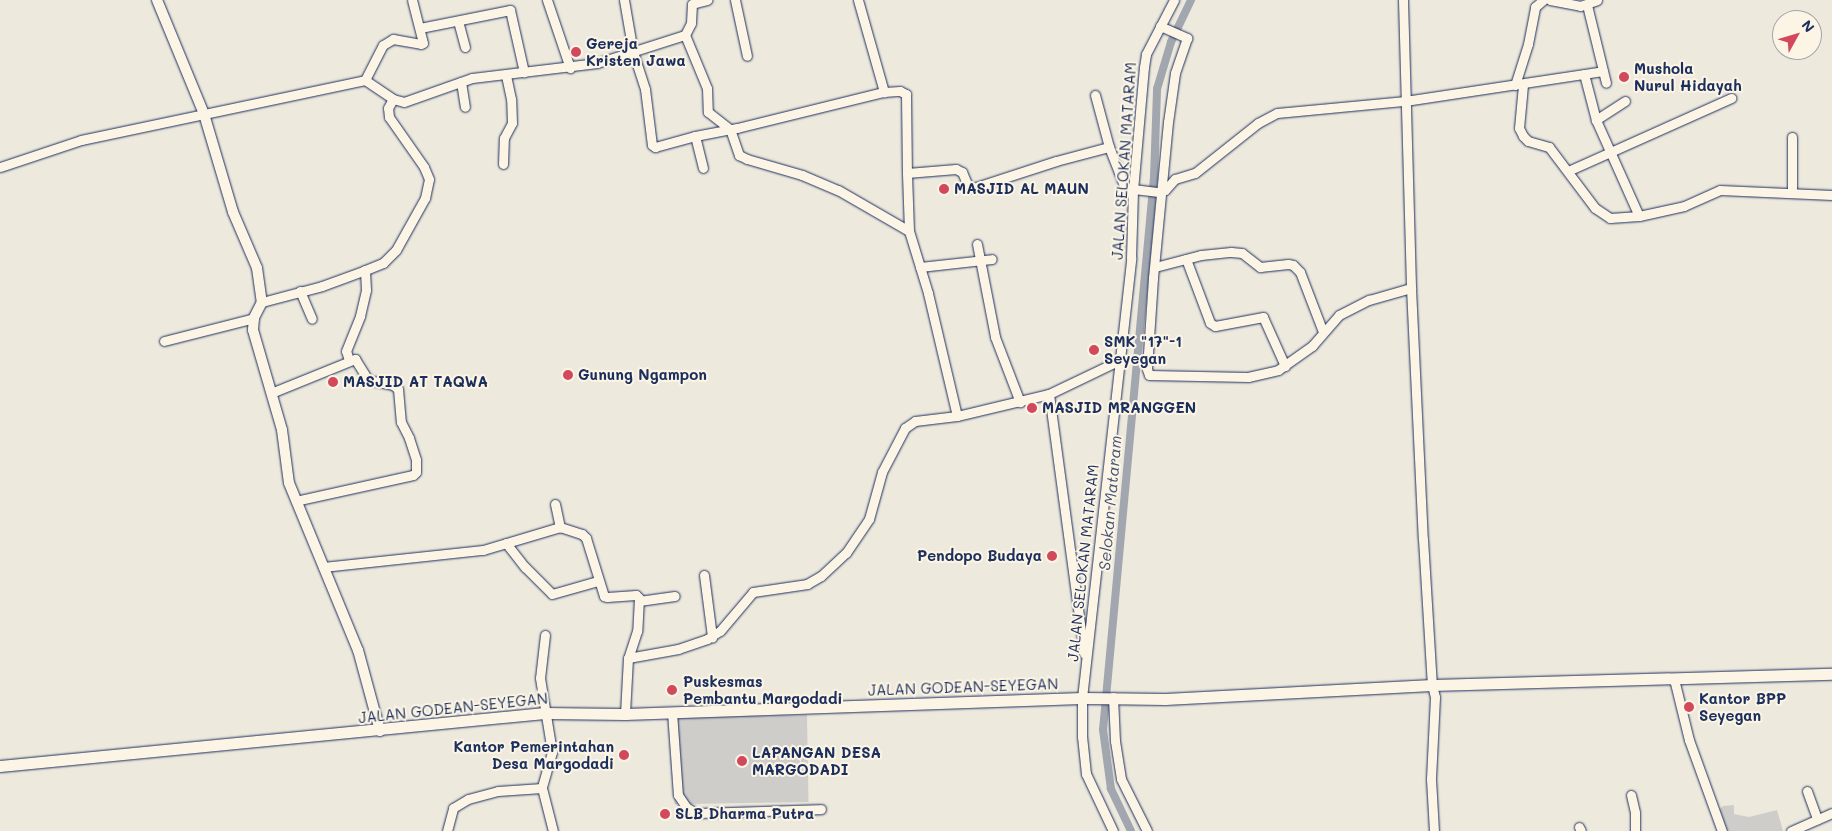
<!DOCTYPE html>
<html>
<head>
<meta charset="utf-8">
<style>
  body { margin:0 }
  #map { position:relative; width:1832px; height:831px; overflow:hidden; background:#eee9dd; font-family:Mali,sans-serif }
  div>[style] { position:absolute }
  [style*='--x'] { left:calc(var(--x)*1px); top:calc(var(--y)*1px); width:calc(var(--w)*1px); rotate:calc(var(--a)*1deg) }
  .green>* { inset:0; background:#cfcdca; transform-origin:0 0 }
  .canal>* { height:8px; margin:-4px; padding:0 4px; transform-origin:4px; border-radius:4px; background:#a2a7af }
  .roads { filter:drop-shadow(0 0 1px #1b2f5e) drop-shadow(0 0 1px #1b2f5e) }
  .minor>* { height:9px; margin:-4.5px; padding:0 4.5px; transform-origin:4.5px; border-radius:4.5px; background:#fcf5e5 }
  .tertiary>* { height:10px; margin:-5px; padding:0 5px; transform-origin:5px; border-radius:5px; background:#fcf5e5 }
  .secondary>* { height:11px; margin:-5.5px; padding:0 5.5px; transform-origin:5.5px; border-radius:5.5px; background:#fcf5e5 }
  .dots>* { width:14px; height:14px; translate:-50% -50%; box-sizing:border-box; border:2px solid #fcf5e5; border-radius:50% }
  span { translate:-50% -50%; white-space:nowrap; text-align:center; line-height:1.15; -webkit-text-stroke:4px #fcf5e5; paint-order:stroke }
  .poi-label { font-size:15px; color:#1b2f5e; font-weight:700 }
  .left { translate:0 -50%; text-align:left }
  .right { translate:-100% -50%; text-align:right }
  .street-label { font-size:15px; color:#1b2f5e }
  .water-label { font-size:16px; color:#445376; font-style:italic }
  .north { position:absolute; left:1772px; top:10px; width:50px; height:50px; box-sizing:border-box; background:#fcf5e5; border:1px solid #a2a6af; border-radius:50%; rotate:51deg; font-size:14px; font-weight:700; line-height:20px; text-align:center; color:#1b2f5e }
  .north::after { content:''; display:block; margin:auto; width:18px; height:22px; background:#d1495b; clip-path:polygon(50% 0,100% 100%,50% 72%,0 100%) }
</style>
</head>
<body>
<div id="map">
  <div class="green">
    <i style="left:807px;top:715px;width:87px;height:134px;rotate:89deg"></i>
    <i style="clip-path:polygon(1734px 805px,1734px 814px,1749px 817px,1777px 810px,1783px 831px,1725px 831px,1718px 811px,1723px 806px)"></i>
  </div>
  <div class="canal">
    <i style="--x:1131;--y:831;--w:47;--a:-115.5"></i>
    <i style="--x:1111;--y:789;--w:60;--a:-97.7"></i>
    <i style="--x:1103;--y:730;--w:555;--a:-84.73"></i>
    <i style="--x:1154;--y:177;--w:88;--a:-88"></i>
    <i style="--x:1157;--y:89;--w:49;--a:-73.4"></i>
    <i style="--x:1171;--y:42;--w:47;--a:-64.5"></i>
  </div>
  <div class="roads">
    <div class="minor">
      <i style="--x:547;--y:0;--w:72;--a:71.3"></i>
      <i style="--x:624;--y:0;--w:53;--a:80.2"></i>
      <i style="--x:633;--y:52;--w:39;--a:72"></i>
      <i style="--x:645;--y:89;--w:56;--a:82.9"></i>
      <i style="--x:652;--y:145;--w:4;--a:34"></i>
      <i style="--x:655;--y:147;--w:41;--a:-15.4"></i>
      <i style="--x:735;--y:0;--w:57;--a:77.9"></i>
      <i style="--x:858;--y:0;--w:96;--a:74.2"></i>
      <i style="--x:884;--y:92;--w:16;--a:-4"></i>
      <i style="--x:900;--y:91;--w:7;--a:27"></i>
      <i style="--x:906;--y:94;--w:79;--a:89.3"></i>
      <i style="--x:1403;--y:0;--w:288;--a:88.4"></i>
      <i style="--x:1411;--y:288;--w:251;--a:87.3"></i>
      <i style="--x:1423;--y:539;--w:146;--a:86.5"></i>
      <i style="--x:1432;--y:685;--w:12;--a:76"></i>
      <i style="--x:1435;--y:697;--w:82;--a:92.8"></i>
      <i style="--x:1431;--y:779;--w:52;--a:86.7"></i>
      <i style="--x:1550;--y:0;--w:31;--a:11"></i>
      <i style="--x:1580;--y:6;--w:18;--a:-19"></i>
      <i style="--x:1587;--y:5;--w:80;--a:76.3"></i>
      <i style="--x:458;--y:21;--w:27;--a:75"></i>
      <i style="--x:1160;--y:26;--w:30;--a:24"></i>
      <i style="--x:1187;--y:38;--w:37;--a:109"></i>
      <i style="--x:1175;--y:73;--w:49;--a:98.1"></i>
      <i style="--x:1168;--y:122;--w:157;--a:95.5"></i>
      <i style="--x:1153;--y:278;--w:91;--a:93.8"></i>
      <i style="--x:1147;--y:369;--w:6;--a:72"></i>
      <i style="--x:1149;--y:375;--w:99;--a:1.2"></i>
      <i style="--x:1248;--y:377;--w:31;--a:-13"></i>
      <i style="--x:1278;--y:370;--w:42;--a:-35.2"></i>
      <i style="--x:1312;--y:346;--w:41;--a:-48.9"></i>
      <i style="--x:1339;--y:315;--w:34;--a:-27"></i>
      <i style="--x:1369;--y:300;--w:44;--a:-15.9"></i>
      <i style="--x:420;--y:28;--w:92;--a:-11.3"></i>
      <i style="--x:510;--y:10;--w:64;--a:77.3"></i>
      <i style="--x:685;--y:35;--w:57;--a:67.5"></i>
      <i style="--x:707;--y:88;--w:24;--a:88"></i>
      <i style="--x:708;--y:112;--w:28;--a:38"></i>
      <i style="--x:730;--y:129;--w:28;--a:71"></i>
      <i style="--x:739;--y:155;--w:9;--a:27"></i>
      <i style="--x:747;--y:159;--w:57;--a:16.2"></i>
      <i style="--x:802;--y:175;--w:39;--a:23"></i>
      <i style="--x:838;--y:190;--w:82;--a:30"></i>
      <i style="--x:1584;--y:74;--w:48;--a:75.4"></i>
      <i style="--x:365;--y:80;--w:39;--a:-63"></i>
      <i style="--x:383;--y:45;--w:12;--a:-31"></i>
      <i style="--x:393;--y:39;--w:28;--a:10"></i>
      <i style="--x:421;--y:44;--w:2;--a:-27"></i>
      <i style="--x:423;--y:43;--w:44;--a:-104.3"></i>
      <i style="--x:461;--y:82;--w:25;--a:81"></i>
      <i style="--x:1515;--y:85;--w:43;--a:-72.4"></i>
      <i style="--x:1528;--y:44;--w:38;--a:-79"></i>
      <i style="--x:1535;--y:7;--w:11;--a:-41"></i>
      <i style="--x:1523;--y:85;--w:43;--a:95.3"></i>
      <i style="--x:1519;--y:128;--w:9;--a:63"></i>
      <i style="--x:1523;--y:136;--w:7;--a:45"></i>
      <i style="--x:1528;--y:141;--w:22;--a:16"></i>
      <i style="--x:1549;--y:147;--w:76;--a:53"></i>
      <i style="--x:1595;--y:208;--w:18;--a:34"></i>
      <i style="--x:1610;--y:218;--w:29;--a:-4"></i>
      <i style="--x:1639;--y:216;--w:46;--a:-12.5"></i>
      <i style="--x:1684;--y:206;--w:39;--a:-24"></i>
      <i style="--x:1720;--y:190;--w:112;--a:2.6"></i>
      <i style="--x:1095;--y:95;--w:54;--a:74.9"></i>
      <i style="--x:1625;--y:101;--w:35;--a:147"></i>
      <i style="--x:1596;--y:120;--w:105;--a:65.9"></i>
      <i style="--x:1792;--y:137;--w:55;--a:90"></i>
      <i style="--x:503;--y:164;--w:26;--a:-88"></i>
      <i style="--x:504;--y:138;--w:17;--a:-62"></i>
      <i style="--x:512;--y:123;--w:24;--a:-92"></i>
      <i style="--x:511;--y:99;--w:25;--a:-102"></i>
      <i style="--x:0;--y:167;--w:85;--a:-18.4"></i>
      <i style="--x:81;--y:140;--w:290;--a:-11.9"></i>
      <i style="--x:365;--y:80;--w:34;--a:34"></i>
      <i style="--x:393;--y:99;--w:11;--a:15"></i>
      <i style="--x:404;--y:102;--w:72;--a:-19.4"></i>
      <i style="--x:472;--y:78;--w:126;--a:-6.8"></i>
      <i style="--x:597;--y:63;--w:92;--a:-17.7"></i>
      <i style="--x:685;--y:35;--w:13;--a:-63"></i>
      <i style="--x:691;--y:23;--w:19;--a:-87"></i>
      <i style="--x:692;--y:4;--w:16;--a:-15"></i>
      <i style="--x:703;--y:168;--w:33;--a:-104"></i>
      <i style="--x:695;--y:136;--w:43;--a:-10.8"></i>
      <i style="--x:737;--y:128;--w:151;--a:-13.8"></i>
      <i style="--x:1568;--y:171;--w:179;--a:-24.1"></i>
      <i style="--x:977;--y:244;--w:95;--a:79"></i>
      <i style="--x:995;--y:337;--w:70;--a:69"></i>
      <i style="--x:1186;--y:259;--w:68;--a:69.4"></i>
      <i style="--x:1210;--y:323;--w:6;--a:31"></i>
      <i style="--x:1215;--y:326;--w:49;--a:-10.6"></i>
      <i style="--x:1263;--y:317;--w:54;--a:65.8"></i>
      <i style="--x:920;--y:267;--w:72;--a:-6.3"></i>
      <i style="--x:1155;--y:267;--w:48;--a:-14.6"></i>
      <i style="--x:1201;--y:255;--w:30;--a:-6"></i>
      <i style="--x:1231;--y:252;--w:11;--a:5"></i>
      <i style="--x:1242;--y:253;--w:23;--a:38"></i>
      <i style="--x:1260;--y:267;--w:28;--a:-6"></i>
      <i style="--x:1288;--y:264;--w:5;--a:11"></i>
      <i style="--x:1293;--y:265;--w:10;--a:45"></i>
      <i style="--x:1300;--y:272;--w:64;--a:69"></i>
      <i style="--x:300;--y:291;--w:30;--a:67"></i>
      <i style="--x:262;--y:302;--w:62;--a:-14.9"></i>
      <i style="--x:322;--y:286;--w:44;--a:-20.1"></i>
      <i style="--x:363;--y:271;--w:22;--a:-22"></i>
      <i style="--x:383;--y:263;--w:18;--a:-45"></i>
      <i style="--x:396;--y:250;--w:60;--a:-60.9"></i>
      <i style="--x:425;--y:198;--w:19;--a:-78"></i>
      <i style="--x:429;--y:179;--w:13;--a:-113"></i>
      <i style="--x:424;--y:167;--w:61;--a:-125"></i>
      <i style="--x:389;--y:117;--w:9;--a:-96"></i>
      <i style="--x:388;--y:108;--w:10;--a:-61"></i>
      <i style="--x:164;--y:341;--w:93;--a:-14.3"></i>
      <i style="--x:349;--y:360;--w:9;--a:-108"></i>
      <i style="--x:346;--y:351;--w:38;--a:-68"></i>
      <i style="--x:360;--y:316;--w:27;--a:-77"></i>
      <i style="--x:366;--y:290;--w:20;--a:-93"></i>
      <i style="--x:1120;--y:360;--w:79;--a:154.4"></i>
      <i style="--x:1049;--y:394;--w:95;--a:166.6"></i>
      <i style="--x:957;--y:416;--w:126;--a:-103.3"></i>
      <i style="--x:928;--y:293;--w:65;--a:-107"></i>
      <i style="--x:909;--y:231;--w:58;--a:-92"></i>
      <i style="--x:907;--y:173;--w:49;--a:-4.7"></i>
      <i style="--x:956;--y:169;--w:7;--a:27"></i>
      <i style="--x:962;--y:172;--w:15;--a:67"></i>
      <i style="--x:968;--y:186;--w:5;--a:22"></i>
      <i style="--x:973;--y:188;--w:87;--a:-18"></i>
      <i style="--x:1056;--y:161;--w:55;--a:-14.8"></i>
      <i style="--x:1109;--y:147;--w:44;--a:68.7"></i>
      <i style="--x:1125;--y:188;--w:34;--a:7"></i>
      <i style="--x:1159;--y:192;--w:6;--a:-18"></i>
      <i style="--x:1165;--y:190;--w:15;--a:-48"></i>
      <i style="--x:1175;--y:179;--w:21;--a:-17"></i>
      <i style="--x:1195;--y:173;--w:80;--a:-38.4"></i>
      <i style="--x:1258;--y:123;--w:21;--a:-28"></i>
      <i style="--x:1277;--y:113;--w:129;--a:-5.4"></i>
      <i style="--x:1405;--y:101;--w:200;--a:-8.6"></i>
      <i style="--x:271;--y:393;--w:91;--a:-22"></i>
      <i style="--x:355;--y:359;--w:25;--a:58"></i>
      <i style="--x:368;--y:380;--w:25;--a:11"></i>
      <i style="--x:393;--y:385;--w:6;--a:39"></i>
      <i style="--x:398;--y:389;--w:33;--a:85"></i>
      <i style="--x:401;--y:422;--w:18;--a:63"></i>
      <i style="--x:409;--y:438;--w:23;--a:72"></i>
      <i style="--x:416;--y:460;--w:12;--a:90"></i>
      <i style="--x:416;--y:472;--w:4;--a:135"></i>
      <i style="--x:413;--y:475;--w:120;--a:167.5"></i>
      <i style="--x:1049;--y:394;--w:262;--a:82.3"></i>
      <i style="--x:555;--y:504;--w:24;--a:78"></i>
      <i style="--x:506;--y:543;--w:31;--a:52"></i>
      <i style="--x:525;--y:567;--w:38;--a:45"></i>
      <i style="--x:552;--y:594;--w:48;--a:-15.8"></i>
      <i style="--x:323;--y:567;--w:161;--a:-6.1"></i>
      <i style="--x:483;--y:550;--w:80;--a:-16.6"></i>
      <i style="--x:560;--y:527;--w:23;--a:18"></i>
      <i style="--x:582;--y:534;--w:6;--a:45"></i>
      <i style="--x:586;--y:538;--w:61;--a:72.8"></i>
      <i style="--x:604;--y:596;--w:3;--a:18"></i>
      <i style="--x:607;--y:597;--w:29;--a:-4"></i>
      <i style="--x:636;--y:595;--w:4;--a:45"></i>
      <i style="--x:639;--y:598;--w:33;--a:93"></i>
      <i style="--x:637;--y:631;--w:28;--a:108"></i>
      <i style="--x:628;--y:658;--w:56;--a:93.1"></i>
      <i style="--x:704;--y:575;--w:63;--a:82.6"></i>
      <i style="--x:639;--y:601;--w:36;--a:-8"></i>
      <i style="--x:545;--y:635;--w:43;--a:96.6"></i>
      <i style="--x:540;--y:678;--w:75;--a:80.8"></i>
      <i style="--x:552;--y:752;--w:37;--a:106"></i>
      <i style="--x:542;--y:788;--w:44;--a:75.7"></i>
      <i style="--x:628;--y:658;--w:51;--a:-10.2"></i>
      <i style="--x:678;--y:649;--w:31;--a:-19"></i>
      <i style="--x:707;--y:639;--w:15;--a:-32"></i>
      <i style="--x:720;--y:631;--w:51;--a:-49.8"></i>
      <i style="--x:753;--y:592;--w:55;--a:-8.4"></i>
      <i style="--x:807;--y:584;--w:16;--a:-30"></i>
      <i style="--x:821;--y:576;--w:34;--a:-43"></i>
      <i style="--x:846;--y:553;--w:41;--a:-55.9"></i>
      <i style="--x:869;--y:519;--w:49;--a:-74.5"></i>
      <i style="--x:882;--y:472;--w:50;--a:-62.4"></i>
      <i style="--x:905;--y:428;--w:12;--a:-35"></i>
      <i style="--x:915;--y:421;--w:42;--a:-6.8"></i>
      <i style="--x:1674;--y:679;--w:63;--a:76.2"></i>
      <i style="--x:1689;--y:740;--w:97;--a:70.1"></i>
      <i style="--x:1113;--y:697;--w:44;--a:87.4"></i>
      <i style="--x:1115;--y:741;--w:38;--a:81"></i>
      <i style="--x:1121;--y:779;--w:58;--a:63.4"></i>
      <i style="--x:672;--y:712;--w:83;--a:85.9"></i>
      <i style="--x:678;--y:795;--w:14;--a:56"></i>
      <i style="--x:686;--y:807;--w:12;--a:31"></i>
      <i style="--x:696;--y:813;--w:125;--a:-1.8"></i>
      <i style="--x:1807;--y:791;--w:30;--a:70"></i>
      <i style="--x:1631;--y:795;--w:18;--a:77"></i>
      <i style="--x:1635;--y:813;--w:18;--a:90"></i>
      <i style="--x:1579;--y:827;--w:4;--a:63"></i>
      <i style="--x:447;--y:831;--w:24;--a:-75"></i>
      <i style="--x:453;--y:808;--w:17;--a:-31"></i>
      <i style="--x:468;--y:799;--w:31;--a:-15"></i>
      <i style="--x:498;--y:791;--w:44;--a:-3.9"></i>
      <i style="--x:1113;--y:831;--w:63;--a:-115.3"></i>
      <i style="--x:1086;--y:774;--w:37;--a:-96"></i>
      <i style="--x:1082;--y:737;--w:39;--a:-90"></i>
      <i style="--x:1082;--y:698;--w:443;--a:-83.6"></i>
      <i style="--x:1131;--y:258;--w:68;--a:-88.3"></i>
      <i style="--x:1133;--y:190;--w:123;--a:-84.9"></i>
      <i style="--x:1144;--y:67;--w:13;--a:-81"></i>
      <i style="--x:1146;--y:54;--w:61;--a:-62.6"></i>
      <i style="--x:1791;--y:831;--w:45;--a:-23.7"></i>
    </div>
    <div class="tertiary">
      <i style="--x:157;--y:0;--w:123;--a:67.6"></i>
      <i style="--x:204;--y:114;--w:102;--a:73.5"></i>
      <i style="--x:233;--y:212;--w:61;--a:66.8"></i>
      <i style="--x:257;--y:268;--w:34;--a:82"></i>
      <i style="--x:262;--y:302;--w:18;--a:117"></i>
      <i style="--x:254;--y:318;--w:12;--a:95"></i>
      <i style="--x:253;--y:330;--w:104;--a:73.8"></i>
      <i style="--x:282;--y:430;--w:53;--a:82.5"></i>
      <i style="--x:289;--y:483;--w:181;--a:67.6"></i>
      <i style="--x:358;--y:650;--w:84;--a:74.8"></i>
    </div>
    <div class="secondary">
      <i style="--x:0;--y:766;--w:547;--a:-5.56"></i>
      <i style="--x:544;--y:713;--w:81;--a:0.7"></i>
      <i style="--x:625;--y:714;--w:457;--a:-2"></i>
      <i style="--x:1082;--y:698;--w:83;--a:0.7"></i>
      <i style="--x:1165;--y:699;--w:267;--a:-3"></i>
      <i style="--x:1432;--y:685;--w:400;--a:-1.6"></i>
    </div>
  </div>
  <div class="dots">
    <i style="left:576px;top:52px;background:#d1495b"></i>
    <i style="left:1624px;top:77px;background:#d1495b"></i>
    <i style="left:944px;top:189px;background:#d1495b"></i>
    <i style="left:1094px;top:350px;background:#d1495b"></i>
    <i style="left:568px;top:375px;background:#d1495b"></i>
    <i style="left:333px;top:382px;background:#d1495b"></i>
    <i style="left:1032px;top:408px;background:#d1495b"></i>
    <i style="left:1052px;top:556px;background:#d1495b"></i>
    <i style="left:672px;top:690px;background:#d1495b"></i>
    <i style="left:1689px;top:707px;background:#d1495b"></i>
    <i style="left:624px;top:755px;background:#d1495b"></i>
    <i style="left:742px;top:761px;background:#d1495b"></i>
    <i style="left:665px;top:814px;background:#d1495b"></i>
  </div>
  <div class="poi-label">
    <span class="left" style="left:586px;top:52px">Gereja<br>Kristen Jawa</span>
    <span class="left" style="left:1634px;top:77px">Mushola<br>Nurul Hidayah</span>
    <span class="left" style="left:954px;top:189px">MASJID AL MAUN</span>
    <span class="left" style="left:1104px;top:350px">SMK "17"-1<br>Seyegan</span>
    <span class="left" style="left:578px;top:375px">Gunung Ngampon</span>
    <span class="left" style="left:343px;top:382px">MASJID AT TAQWA</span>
    <span class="left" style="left:1042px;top:408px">MASJID MRANGGEN</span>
    <span class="right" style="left:1042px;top:556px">Pendopo Budaya</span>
    <span class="left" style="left:683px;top:690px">Puskesmas<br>Pembantu Margodadi</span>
    <span class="left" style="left:1699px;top:707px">Kantor BPP<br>Seyegan</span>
    <span class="right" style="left:614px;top:755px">Kantor Pemerintahan<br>Desa Margodadi</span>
    <span class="left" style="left:752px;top:761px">LAPANGAN DESA<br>MARGODADI</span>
    <span class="left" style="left:675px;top:814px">SLB Dharma Putra</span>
  </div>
  <div class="street-label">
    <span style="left:1124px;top:161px;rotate:-86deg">JALAN SELOKAN MATARAM</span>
    <span style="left:1083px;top:563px;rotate:-84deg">JALAN SELOKAN MATARAM</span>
    <span style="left:963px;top:687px;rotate:-2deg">JALAN GODEAN-SEYEGAN</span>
    <span style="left:453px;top:708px;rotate:-6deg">JALAN GODEAN-SEYEGAN</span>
  </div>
  <div class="water-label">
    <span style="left:1110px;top:503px;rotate:-85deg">Selokan Mataram</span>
  </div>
  <div class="north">N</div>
</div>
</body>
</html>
